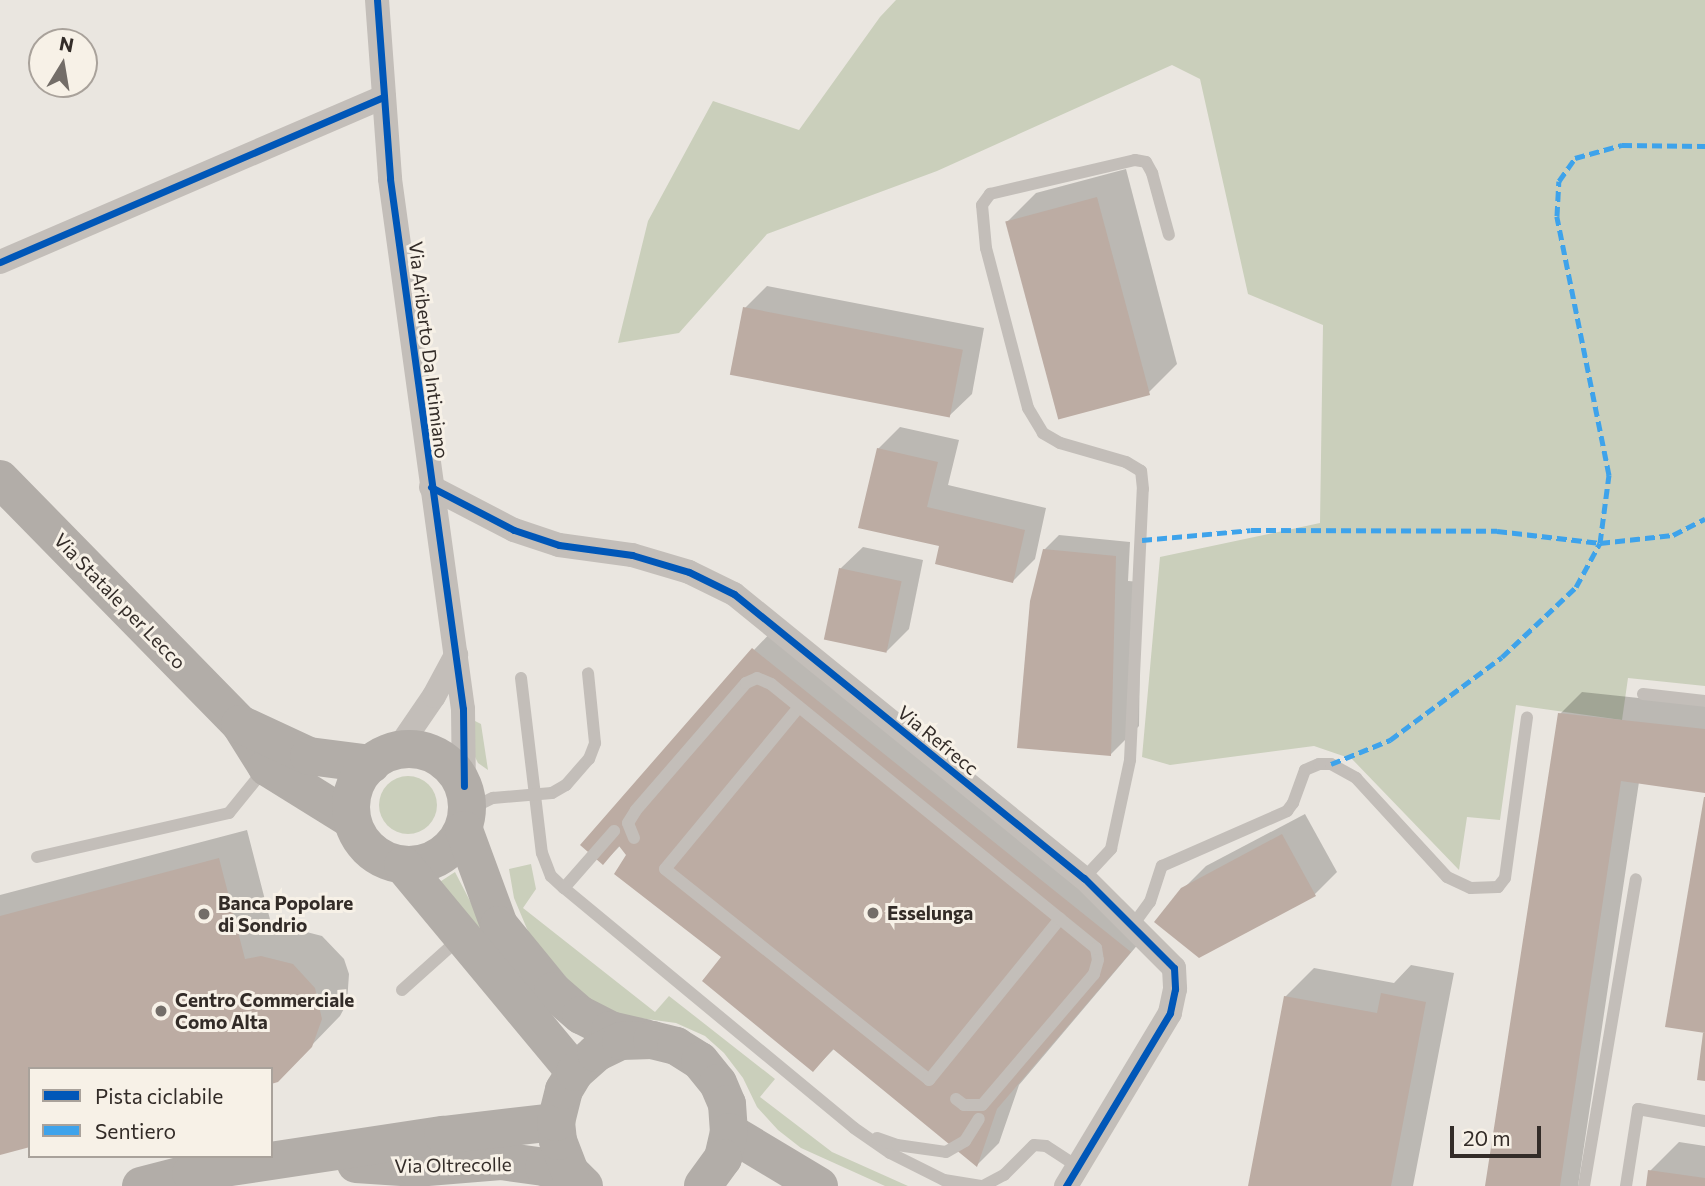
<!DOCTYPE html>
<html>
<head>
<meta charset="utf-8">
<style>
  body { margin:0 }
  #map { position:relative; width:1705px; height:1186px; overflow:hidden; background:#eae6e0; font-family:Commissioner,sans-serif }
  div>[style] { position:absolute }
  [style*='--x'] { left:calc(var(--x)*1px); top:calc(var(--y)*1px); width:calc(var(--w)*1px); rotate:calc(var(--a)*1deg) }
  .green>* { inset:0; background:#cacfbb }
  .round { border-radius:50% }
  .shadow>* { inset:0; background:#0003 }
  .building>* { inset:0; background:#bcaca3; transform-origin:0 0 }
  .service>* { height:12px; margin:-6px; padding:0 6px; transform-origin:6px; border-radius:6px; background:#c3beb9 }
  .minor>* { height:24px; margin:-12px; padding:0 12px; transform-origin:12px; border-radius:12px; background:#c3beb9 }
  .primary>* { height:38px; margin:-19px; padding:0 19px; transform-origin:19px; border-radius:19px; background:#b2ada8 }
  .primary>.ring { margin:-19px; padding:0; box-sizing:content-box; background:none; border:38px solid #b2ada8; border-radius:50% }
  .quiet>* { height:5px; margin-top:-2.5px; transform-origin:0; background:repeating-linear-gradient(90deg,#3ea3eb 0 10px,transparent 0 15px) }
  .cycleway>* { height:7px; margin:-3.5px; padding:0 3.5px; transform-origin:3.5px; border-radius:3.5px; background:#0057b8 }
  .dots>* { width:19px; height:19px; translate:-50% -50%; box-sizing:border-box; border:4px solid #f7f1e7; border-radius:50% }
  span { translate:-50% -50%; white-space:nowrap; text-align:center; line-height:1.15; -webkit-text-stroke:6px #f7f1e7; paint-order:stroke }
  .street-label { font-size:19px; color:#332c28 }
  .poi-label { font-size:19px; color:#332c28; font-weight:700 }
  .left { translate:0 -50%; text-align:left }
  .legend { position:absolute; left:28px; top:1067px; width:245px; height:91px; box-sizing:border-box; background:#f7f1e7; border:2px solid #a9a29b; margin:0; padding:9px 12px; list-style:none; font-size:21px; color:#332c28 }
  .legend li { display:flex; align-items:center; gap:14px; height:35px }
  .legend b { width:35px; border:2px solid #a9a29b }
  .north { position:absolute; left:28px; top:28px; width:70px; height:70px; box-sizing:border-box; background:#f7f1e7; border:2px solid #a9a29b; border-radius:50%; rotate:11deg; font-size:19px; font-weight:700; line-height:28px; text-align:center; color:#332c28 }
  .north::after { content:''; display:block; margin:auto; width:24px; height:32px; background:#736d68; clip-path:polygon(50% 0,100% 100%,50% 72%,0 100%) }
  .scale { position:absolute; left:1450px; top:1126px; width:91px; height:32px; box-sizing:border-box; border:4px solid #332c28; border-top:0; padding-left:9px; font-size:21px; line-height:24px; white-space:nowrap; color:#332c28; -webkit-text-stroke:5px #f7f1e7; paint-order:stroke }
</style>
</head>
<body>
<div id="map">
  <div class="green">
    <i style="clip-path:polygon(896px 0,1705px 0,1705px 686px,1628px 678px,1622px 720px,1516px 705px,1500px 820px,1467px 817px,1459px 870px,1352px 759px,1314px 746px,1170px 765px,1142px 757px,1160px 557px,1320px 523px,1323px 325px,1248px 294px,1200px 79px,1172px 65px,937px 171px,767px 234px,679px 333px,618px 343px,648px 221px,713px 101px,799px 130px,880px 17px)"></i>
    <i style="clip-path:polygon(473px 720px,481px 724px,488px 770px,478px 763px,473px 753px)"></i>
    <i class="round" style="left:379px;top:776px;width:58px;height:58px"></i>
    <i style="clip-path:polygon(531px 864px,536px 889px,523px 908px,655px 1012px,669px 996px,775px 1079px,760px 1097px,832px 1152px,908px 1186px,885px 1186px,801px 1148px,778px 1130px,757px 1107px,743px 1078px,724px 1053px,705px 1036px,676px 1023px,617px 1015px,587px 1001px,530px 936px,514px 898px,509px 869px)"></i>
    <i style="clip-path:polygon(455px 872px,484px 928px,502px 955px,435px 885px)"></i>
  </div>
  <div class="shadow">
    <i style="clip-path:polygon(1126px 169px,1177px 364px,1148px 393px,1007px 222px,1036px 193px)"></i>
    <i style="clip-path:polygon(767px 286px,984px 328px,972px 394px,949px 416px,745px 308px)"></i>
    <i style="clip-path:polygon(900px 427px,959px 440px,948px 485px,1046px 508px,1035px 559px,1013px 581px,941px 545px,878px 449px)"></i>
    <i style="clip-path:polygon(1059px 535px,1130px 542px,1128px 581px,1141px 582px,1139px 726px,1110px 755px,1044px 550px)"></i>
    <i style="clip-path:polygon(863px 547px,923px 560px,909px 629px,887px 651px,840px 569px)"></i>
    <i style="clip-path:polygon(776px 627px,1151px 929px,1019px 1085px,999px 1143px,977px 1165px,835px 1048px,813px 1070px,724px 957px,621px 845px,603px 863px,754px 650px)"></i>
    <i style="clip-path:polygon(1582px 692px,1705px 705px,1705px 791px,1639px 782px,1578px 1186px,1487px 1186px,1560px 714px)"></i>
    <i style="clip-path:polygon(1305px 814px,1337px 872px,1314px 895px,1183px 889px,1206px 866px)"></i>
    <i style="clip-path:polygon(247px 830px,273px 931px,291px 928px,322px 936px,344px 959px,349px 974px,347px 1003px,340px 1016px,277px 1081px,271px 1069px,30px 1069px,0 1153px,0 895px)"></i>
    <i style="clip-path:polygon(1411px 965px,1454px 973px,1413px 1186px,1250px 1186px,1285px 997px,1314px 968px,1394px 983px)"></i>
    <i style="clip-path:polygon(1679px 1142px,1705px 1146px,1705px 1186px,1648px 1186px,1650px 1171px)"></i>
  </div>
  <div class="building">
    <i style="left:1097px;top:197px;width:205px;height:95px;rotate:75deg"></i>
    <i style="left:743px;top:307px;width:224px;height:69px;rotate:11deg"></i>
    <i style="clip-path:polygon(877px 448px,938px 462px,927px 507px,1025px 530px,1013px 583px,935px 564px,939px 546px,858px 528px)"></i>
    <i style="clip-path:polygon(1043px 549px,1116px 556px,1111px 756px,1017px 748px,1030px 601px)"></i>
    <i style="left:839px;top:568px;width:64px;height:73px;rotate:12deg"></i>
    <i style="clip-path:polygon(752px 648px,1131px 952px,997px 1109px,977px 1167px,833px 1049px,813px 1072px,702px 981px,721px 957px,614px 874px,626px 855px,619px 846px,603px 865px,580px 845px)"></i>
    <i style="clip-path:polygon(1558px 713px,1705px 729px,1705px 793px,1621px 781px,1560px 1186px,1485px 1186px)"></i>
    <i style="clip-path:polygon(1704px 797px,1705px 797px,1705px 1033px,1665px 1027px)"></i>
    <i style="clip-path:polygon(1282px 834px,1316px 896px,1199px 958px,1154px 922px,1181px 888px)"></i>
    <i style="clip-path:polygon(219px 858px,245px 959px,261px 956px,293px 964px,315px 988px,322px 1019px,312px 1047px,278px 1082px,271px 1084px,271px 1069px,30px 1069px,30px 1147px,0 1155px,0 916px)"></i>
    <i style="clip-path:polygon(1381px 993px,1426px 1002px,1391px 1186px,1248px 1186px,1284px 996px,1377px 1013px)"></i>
    <i style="clip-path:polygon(1703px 1033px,1705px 1033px,1705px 1081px,1697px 1080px)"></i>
    <i style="clip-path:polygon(1648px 1170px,1705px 1178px,1705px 1186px,1646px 1186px)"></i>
  </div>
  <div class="service">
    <i style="--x:521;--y:678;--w:176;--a:83.2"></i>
    <i style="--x:542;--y:853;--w:25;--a:69"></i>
    <i style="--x:551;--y:876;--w:18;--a:43"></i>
    <i style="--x:564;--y:888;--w:376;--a:39.6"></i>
    <i style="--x:854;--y:1128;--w:44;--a:34.8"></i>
    <i style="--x:890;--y:1153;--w:60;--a:26.6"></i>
    <i style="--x:944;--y:1180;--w:39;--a:9"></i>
    <i style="--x:983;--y:1186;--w:24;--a:-28"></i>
    <i style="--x:1004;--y:1175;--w:42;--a:-45"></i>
    <i style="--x:1034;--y:1145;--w:12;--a:5"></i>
    <i style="--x:1046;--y:1146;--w:38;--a:33"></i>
    <i style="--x:1643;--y:694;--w:62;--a:6.4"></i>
    <i style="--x:799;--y:707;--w:210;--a:129.6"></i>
    <i style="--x:665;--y:869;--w:338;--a:38.6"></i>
    <i style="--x:929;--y:1080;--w:208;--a:-50.9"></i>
    <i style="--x:468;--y:810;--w:28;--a:-26"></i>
    <i style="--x:493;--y:798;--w:59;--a:-4.8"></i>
    <i style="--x:552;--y:793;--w:16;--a:-30"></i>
    <i style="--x:566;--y:785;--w:35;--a:-49"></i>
    <i style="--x:589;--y:759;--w:17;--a:-69"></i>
    <i style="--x:595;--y:743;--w:70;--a:-95.7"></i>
    <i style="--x:634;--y:838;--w:16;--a:-112"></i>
    <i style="--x:628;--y:823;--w:15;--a:-58"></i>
    <i style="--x:636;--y:810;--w:168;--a:-49.1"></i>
    <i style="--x:746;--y:683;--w:12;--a:-24"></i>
    <i style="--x:757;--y:678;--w:15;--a:23"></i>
    <i style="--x:771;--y:684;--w:419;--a:39.1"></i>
    <i style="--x:1096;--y:948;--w:12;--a:81"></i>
    <i style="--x:1098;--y:960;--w:15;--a:106"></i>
    <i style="--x:1094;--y:974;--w:172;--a:130.5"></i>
    <i style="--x:982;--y:1105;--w:18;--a:180"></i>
    <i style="--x:964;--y:1105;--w:10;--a:-143"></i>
    <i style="--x:37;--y:857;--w:197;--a:-12.9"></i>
    <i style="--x:229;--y:813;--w:55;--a:-50.9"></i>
    <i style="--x:1084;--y:878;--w:40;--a:-47"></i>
    <i style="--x:1111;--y:849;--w:91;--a:-77.9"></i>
    <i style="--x:1130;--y:760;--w:271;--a:-87.3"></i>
    <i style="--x:1143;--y:489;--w:18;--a:-96"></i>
    <i style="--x:1141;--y:471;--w:17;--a:-149"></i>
    <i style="--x:1126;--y:462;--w:69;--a:-163.9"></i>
    <i style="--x:1060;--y:443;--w:20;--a:-150"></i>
    <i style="--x:1043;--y:433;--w:29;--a:-121"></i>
    <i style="--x:1028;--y:408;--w:165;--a:-104.7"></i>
    <i style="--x:986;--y:248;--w:43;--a:-95.3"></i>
    <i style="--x:982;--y:205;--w:14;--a:-54"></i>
    <i style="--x:990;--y:194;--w:149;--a:-13.2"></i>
    <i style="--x:1135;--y:160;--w:11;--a:10"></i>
    <i style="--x:1146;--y:162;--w:13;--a:61"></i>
    <i style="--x:1152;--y:173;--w:64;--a:74.7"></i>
    <i style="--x:564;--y:888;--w:76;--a:-48.7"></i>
    <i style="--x:1133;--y:925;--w:29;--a:-54"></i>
    <i style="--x:1150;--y:902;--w:38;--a:-72"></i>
    <i style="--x:1162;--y:866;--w:137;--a:-23.7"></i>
    <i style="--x:1287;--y:811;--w:10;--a:-53"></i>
    <i style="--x:1293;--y:803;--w:35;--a:-70"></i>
    <i style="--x:1305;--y:770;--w:15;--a:-23"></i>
    <i style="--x:1319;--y:764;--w:12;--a:0"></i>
    <i style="--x:1331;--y:764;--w:29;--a:29"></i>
    <i style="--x:1356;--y:778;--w:134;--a:47.4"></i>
    <i style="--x:1447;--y:877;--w:26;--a:25"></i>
    <i style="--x:1471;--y:888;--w:27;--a:-2"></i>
    <i style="--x:1498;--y:887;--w:11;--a:-52"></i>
    <i style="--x:1505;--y:878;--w:162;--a:-82.2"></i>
    <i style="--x:402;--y:990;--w:76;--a:-41.8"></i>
    <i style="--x:877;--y:1138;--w:21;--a:19"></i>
    <i style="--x:897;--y:1145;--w:49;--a:8.1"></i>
    <i style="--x:946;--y:1152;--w:22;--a:-30"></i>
    <i style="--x:965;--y:1141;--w:26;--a:-58"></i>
    <i style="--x:1584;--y:1186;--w:311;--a:-80.4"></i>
    <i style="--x:1626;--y:1186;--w:78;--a:-81.1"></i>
    <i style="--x:1638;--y:1109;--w:68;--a:10.2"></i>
  </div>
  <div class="minor">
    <i style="--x:377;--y:0;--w:179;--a:85.8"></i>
    <i style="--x:390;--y:179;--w:535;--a:82.16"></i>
    <i style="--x:463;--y:709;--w:77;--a:89.3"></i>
    <i style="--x:0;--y:262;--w:418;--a:-23.3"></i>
    <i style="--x:431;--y:487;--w:93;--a:27.4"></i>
    <i style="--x:514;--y:530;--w:47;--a:18.4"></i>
    <i style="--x:559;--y:545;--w:74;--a:7.8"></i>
    <i style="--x:632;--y:555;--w:59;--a:16.6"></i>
    <i style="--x:689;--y:572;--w:50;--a:26.1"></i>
    <i style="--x:734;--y:594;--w:451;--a:39.1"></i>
    <i style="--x:1084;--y:878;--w:127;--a:45"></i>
    <i style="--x:1174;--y:968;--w:21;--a:87"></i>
    <i style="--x:1175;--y:989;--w:25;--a:102"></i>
    <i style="--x:1170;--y:1013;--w:202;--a:121"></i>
    <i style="--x:397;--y:750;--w:65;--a:-55.6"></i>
    <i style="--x:434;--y:696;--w:47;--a:-61.8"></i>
  </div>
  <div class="primary">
    <i style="--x:0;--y:479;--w:343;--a:45.6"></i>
    <i style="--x:240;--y:724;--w:51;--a:57.9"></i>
    <i style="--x:267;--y:767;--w:100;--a:31.9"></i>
    <i style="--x:240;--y:724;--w:76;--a:24.9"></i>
    <i style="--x:309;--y:756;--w:63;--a:7.4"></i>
    <i class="ring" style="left:351px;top:749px;width:78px;height:78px"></i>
    <i style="--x:464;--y:830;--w:101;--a:69.8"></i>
    <i style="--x:499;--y:925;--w:85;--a:50.7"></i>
    <i style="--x:553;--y:991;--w:37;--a:41"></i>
    <i style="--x:581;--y:1015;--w:33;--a:27"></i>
    <i style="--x:610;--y:1030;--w:37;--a:13"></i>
    <i style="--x:403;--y:865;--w:269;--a:50.3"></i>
    <i style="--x:729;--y:1132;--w:105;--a:31"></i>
    <i style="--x:356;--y:1164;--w:60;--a:3.8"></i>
    <i style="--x:416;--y:1168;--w:85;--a:-4.7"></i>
    <i style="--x:501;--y:1161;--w:43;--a:7.9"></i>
    <i style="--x:544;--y:1167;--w:33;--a:20"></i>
    <i style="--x:141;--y:1186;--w:52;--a:-14.6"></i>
    <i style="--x:191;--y:1173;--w:255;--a:-8.6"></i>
    <i style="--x:443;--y:1135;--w:114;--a:-6.6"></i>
    <i style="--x:584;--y:1186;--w:20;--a:-135"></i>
    <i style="--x:570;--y:1172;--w:33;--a:-111"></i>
    <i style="--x:558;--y:1141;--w:19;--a:-96"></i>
    <i style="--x:556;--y:1122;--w:33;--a:-76"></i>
    <i style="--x:564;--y:1090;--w:21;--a:-59"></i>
    <i style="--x:575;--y:1072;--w:28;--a:-42"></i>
    <i style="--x:596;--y:1053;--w:28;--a:-26"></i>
    <i style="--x:621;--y:1041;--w:31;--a:-2"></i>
    <i style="--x:652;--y:1040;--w:25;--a:14"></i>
    <i style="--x:676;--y:1046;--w:28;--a:32"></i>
    <i style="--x:700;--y:1061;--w:28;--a:51"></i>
    <i style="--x:718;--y:1083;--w:23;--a:67"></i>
    <i style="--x:727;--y:1104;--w:28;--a:86"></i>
    <i style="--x:729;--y:1132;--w:27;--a:103"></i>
    <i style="--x:723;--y:1158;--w:34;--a:126"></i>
  </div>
  <div class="quiet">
    <i style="--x:1142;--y:540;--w:109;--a:-5.2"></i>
    <i style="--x:1251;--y:530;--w:246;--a:0.2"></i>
    <i style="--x:1497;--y:531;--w:104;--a:6.6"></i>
    <i style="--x:1600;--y:543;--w:73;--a:-6.3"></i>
    <i style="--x:1673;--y:535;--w:36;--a:-27"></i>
    <i style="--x:1331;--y:764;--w:64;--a:-22.1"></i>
    <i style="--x:1390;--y:740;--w:139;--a:-36.5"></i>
    <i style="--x:1502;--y:657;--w:102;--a:-43.4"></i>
    <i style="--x:1576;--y:587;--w:50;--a:-61.4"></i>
    <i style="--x:1600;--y:543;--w:69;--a:-82.5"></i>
    <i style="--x:1609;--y:475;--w:264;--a:-101.4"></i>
    <i style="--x:1557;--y:216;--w:35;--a:-87"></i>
    <i style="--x:1559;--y:181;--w:28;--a:-55"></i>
    <i style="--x:1575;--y:158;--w:49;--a:-15.5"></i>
    <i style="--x:1622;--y:145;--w:83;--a:0.7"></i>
  </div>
  <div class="cycleway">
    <i style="--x:377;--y:0;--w:179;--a:85.8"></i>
    <i style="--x:390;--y:179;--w:535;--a:82.16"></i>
    <i style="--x:463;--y:709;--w:77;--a:89.3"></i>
    <i style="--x:0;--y:262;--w:418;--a:-23.3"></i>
    <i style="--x:431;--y:487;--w:93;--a:27.4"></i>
    <i style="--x:514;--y:530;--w:47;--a:18.4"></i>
    <i style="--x:559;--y:545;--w:74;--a:7.8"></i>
    <i style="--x:632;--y:555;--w:59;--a:16.6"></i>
    <i style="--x:689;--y:572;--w:50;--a:26.1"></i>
    <i style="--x:734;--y:594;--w:451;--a:39.1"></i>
    <i style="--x:1084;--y:878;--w:127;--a:45"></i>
    <i style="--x:1174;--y:968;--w:21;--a:87"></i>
    <i style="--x:1175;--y:989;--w:25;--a:102"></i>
    <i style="--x:1170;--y:1013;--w:202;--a:121"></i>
  </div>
  <div class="dots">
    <i style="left:873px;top:913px;background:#736d68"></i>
    <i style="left:204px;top:914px;background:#736d68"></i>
    <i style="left:161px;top:1011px;background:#736d68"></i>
  </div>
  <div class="street-label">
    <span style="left:429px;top:350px;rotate:83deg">Via Ariberto Da Intimiano</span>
    <span style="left:120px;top:601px;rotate:46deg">Via Statale per Lecco</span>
    <span style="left:938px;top:740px;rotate:39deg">Via Refrecc</span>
    <span style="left:453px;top:1165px;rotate:-1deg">Via Oltrecolle</span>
  </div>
  <div class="poi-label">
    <span class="left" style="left:218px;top:914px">Banca Popolare<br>di Sondrio</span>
    <span class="left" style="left:887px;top:913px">Esselunga</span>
    <span class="left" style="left:175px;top:1011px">Centro Commerciale<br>Como Alta</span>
  </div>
  <ul class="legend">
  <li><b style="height:9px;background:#0057b8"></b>Pista ciclabile</li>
  <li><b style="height:9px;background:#3ea3eb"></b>Sentiero</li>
  </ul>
  <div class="north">N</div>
  <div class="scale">20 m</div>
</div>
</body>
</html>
